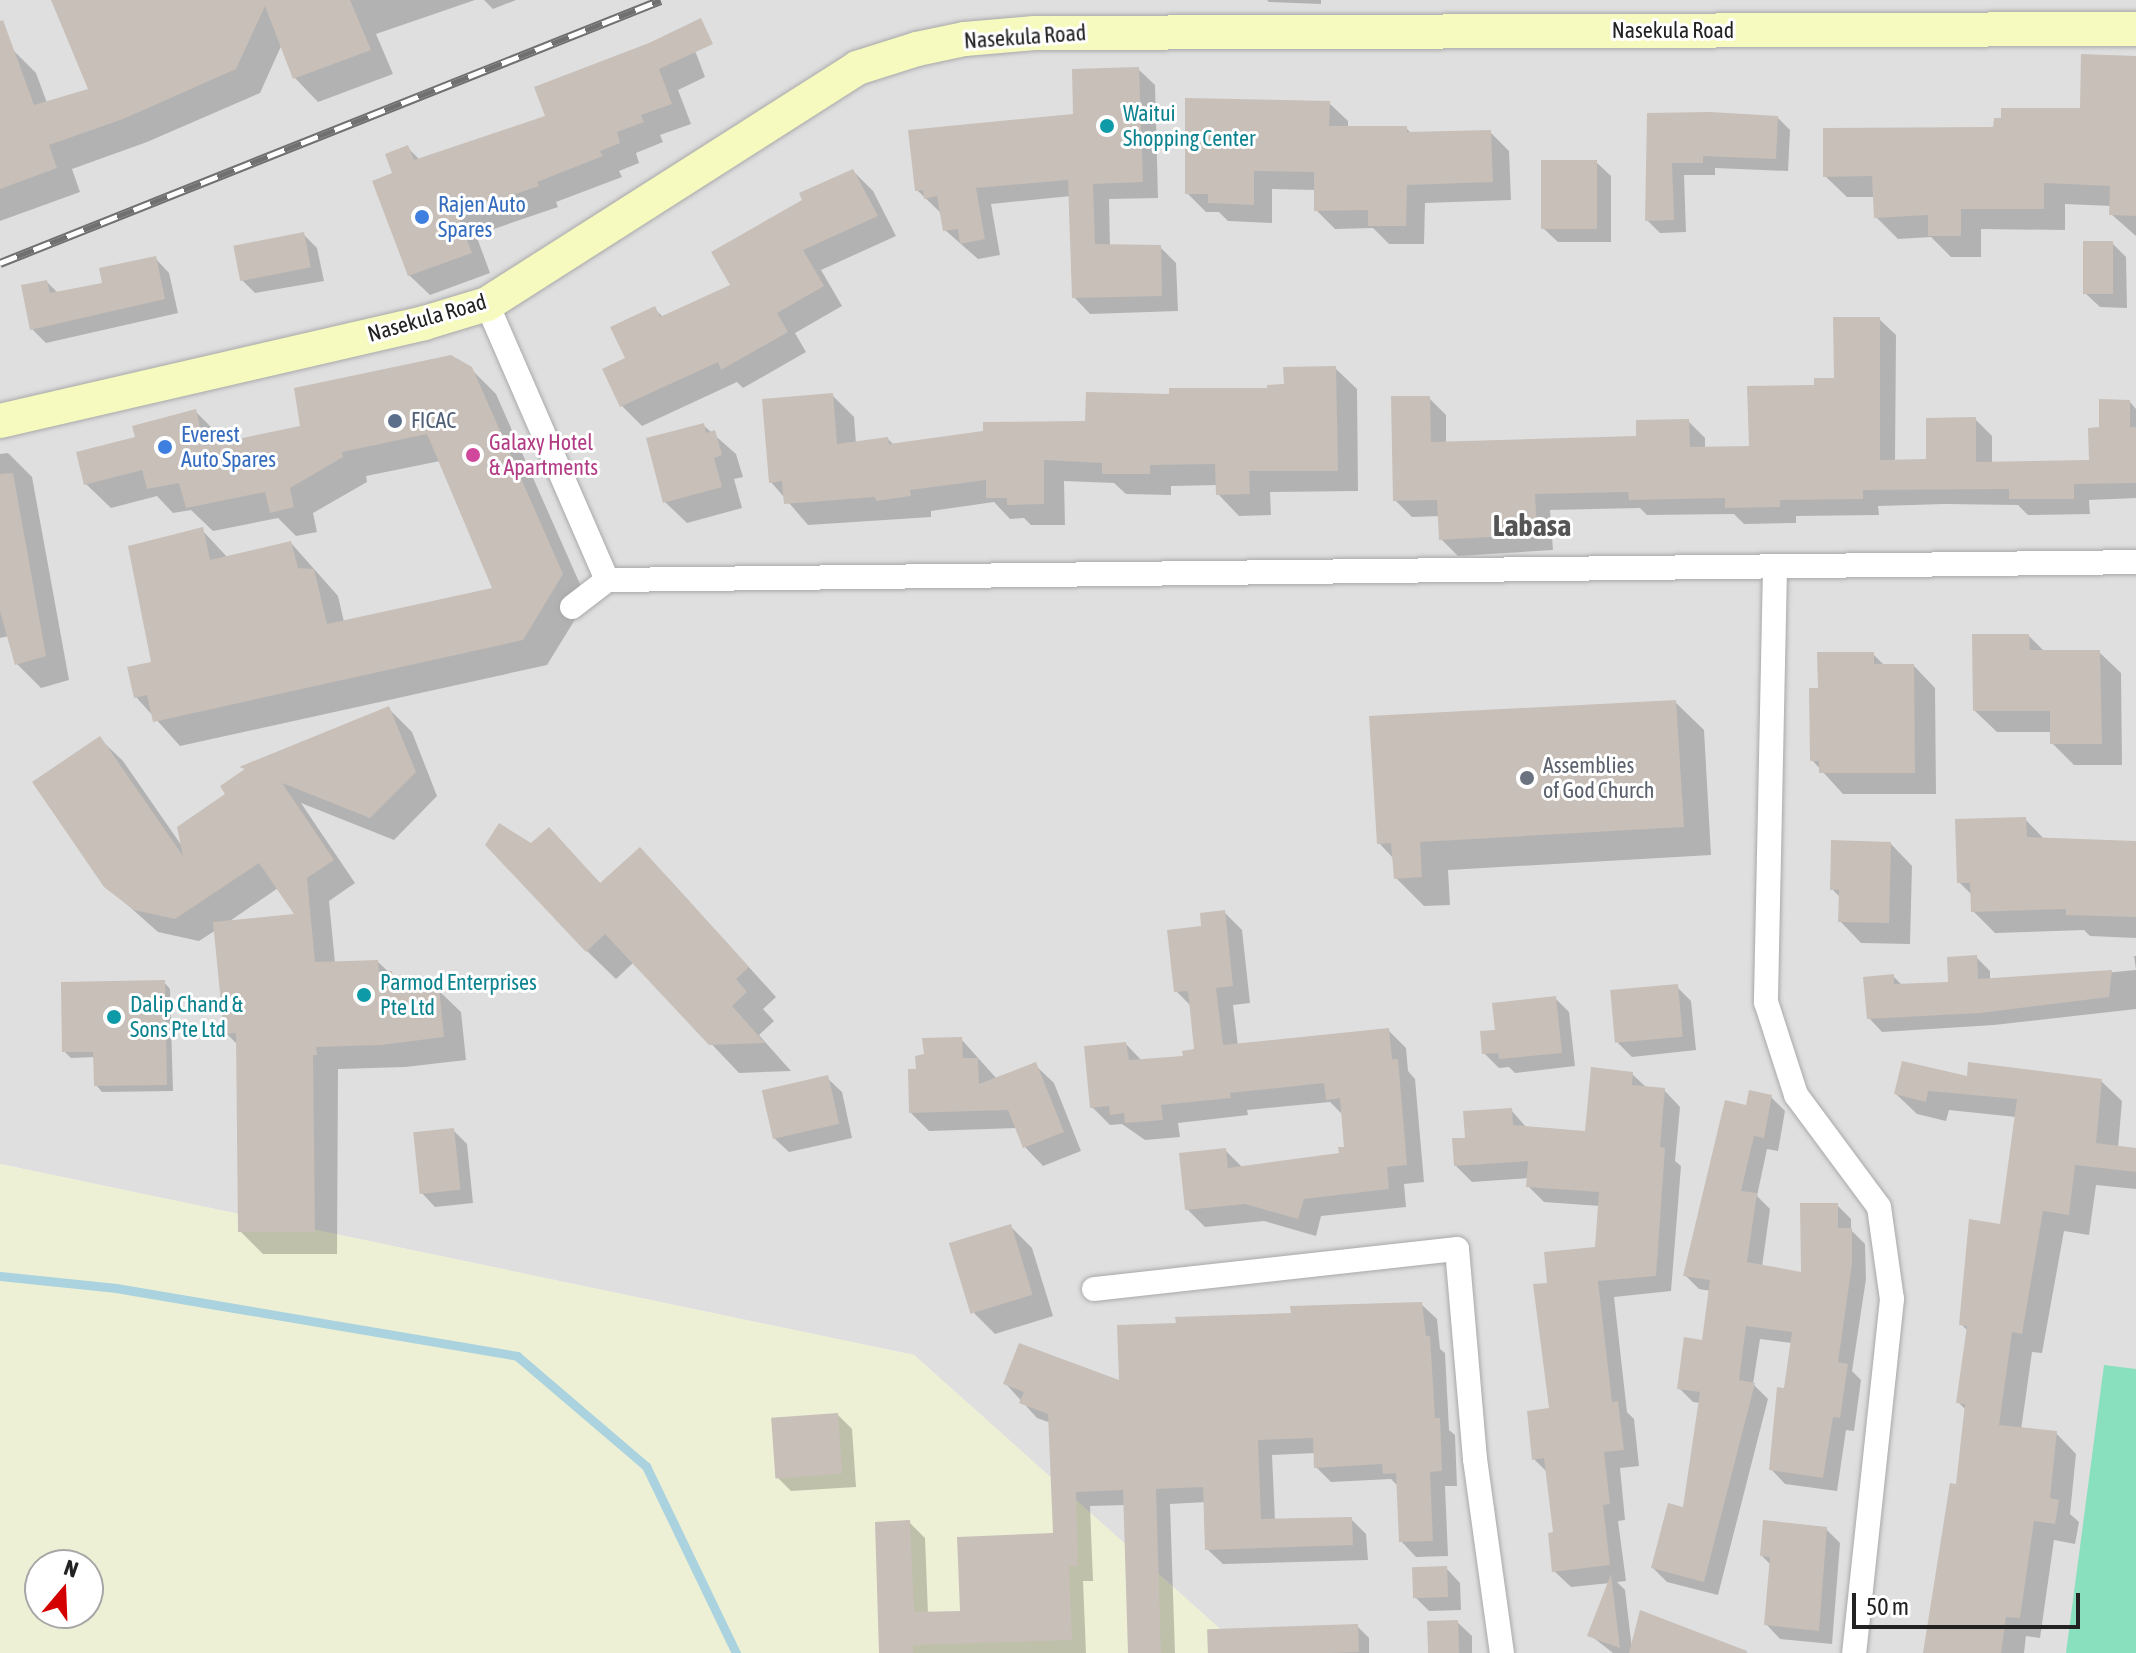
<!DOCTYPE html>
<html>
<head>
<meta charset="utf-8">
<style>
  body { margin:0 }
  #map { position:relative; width:2136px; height:1653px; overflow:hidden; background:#f2efe9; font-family:"Asap Condensed",sans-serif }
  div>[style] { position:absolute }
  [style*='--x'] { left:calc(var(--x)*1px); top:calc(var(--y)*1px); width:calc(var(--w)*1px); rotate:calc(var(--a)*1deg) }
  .residential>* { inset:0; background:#e0dfdf }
  .farmland>* { inset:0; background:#eef0d5 }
  .pitch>* { inset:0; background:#88e0be }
  .shadow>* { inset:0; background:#0003 }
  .stream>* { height:9px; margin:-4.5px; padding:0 4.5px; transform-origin:4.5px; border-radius:4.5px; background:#aad3df }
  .building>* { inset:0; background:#c7bfb8; transform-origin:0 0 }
  .roads { filter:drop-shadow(0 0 2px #a9a9a9) drop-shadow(0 0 2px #a9a9a9) }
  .street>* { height:24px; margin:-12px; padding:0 12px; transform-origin:12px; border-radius:12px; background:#fff }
  .secondary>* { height:34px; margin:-17px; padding:0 17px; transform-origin:17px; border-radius:17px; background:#f7fabf }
  .rail>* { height:9px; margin-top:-4.5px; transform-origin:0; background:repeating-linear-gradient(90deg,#fff 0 18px,#707070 0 36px); box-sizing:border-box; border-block:2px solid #707070 }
  .dots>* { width:22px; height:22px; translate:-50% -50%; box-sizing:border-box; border:4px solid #fff; border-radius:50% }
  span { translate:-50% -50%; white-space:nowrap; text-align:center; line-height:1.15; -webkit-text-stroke:6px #fff; paint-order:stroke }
  .street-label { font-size:22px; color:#222 }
  .culture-label { font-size:22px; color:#0d838f }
  .left { translate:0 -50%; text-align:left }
  .shop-label { font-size:22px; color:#366cbe }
  .service-label { font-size:22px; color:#4e5e75 }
  .hotel-label { font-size:22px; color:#b23c85 }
  .worship-label { font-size:22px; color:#5b616d }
  .district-label { font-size:30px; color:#555; font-weight:700 }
  .north { position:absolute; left:24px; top:1549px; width:80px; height:80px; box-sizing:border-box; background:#fff; border:2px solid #a7a7a7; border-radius:50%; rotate:19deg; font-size:22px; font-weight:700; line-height:32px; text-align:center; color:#222 }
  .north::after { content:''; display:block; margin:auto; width:28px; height:36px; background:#d40000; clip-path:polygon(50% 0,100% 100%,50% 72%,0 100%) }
  .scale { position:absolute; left:1852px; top:1593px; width:228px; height:36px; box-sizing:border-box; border:4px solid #222; border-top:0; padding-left:10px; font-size:24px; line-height:28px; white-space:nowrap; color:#222; -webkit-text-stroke:6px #fff; paint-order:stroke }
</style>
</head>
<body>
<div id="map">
  <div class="residential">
    <i style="clip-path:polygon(0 0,2136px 0,2136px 1653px,1247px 1653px,914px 1355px,0 1164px)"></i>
  </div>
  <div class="farmland">
    <i style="clip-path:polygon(evenodd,0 1164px,914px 1355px,1247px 1653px,0 1653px,0 1164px,40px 1565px,88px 1565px,88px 1613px,40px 1613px,40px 1565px)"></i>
  </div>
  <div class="pitch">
    <i style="clip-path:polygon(2104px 1365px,2136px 1369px,2136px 1653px,2066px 1653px)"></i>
  </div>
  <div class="shadow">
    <i style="clip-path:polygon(53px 0,475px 0,376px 34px,393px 74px,318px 102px,295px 78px,282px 44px,260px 93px,147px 142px,72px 169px,80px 192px,0 221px,0 53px,12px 49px,36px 73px,47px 103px,91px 90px)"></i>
    <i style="clip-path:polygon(484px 0,516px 0,493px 9px)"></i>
    <i style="clip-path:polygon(1267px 0,1321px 0,1321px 4px,1269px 2px)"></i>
    <i style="clip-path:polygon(676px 32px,696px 53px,705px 77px,678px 90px,691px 124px,660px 135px,663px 142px,636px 153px,639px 163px,619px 171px,622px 177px,556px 202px,558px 207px,476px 235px,490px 273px,430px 295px,409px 275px,395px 175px,407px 147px,420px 160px,547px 117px)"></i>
    <i style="clip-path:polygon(2136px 58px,2136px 236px,2111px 214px,2112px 206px,2065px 204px,2065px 230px,1981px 229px,1981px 257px,1951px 257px,1931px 237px,1898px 239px,1876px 217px,1875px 197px,1847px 197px,1825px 176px,1995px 129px,2082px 110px)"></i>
    <i style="clip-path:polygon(1138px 69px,1155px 85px,1158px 198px,1109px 199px,1110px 246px,1160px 247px,1176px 263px,1178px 311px,1090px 314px,1074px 297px,1071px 196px,991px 204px,1000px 255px,978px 259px,945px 230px,942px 214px,917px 190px,1075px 116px)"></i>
    <i style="clip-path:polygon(1329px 103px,1348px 121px,1348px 128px,1406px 128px,1412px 134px,1490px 132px,1509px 151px,1511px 200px,1425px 203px,1424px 244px,1389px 244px,1373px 228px,1335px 229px,1316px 210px,1316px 190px,1272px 189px,1272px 223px,1228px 221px,1219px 212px,1206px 212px,1187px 193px)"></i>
    <i style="clip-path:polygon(1648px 115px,1777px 117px,1790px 130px,1788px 171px,1715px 168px,1715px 175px,1684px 175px,1686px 232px,1660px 233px,1647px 220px)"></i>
    <i style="clip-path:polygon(1596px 162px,1611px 176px,1611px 242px,1558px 242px,1543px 228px)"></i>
    <i style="clip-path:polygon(853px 171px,873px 191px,896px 236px,821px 270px,842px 306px,795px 333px,806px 352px,743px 388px,737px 382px,642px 426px,622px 406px,605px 370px,627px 359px,655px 309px,664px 318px,733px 286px)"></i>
    <i style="clip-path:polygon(303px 234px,317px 248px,324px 281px,255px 293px,241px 279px)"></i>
    <i style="clip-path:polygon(2112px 243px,2126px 257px,2127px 308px,2100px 307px,2085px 293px)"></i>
    <i style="clip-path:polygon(155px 258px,169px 273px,178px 313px,46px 343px,32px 329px,47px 282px,59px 294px,105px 285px)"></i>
    <i style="clip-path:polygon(1879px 319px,1896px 335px,1895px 462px,1928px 461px,1975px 419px,1992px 436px,1992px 463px,2091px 462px,2101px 429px,2130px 402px,2136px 409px,2136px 498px,2089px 500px,2090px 514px,2028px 515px,2018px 505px,1945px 504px,1878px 506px,1879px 515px,1796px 516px,1796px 523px,1744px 524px,1734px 514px,1647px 515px,1640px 508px,1550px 510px,1553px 550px,1458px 556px,1441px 539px,1440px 516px,1412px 517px,1395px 500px,1429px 398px,1446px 415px,1446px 444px,1638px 438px,1688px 421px,1705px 438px,1705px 449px,1751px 448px,1816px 386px,1836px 380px)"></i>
    <i style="clip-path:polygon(470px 368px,496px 394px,587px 600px,547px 665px,180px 746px,136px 697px,153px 663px,202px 530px,228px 558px,291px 543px,338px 596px,344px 622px,494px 589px,440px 461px,366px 476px,367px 482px,313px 513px,317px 532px,296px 536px,278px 518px,213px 531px,191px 510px,173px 513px,157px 496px,111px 508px,86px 484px,137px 439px,195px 411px,220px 436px,222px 444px,302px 428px)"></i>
    <i style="clip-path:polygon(1335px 368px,1357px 389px,1358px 491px,1270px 492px,1271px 515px,1239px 516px,1218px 494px,1218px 485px,1171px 486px,1171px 495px,1126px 494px,1114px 483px,1064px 481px,1065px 525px,1031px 525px,1024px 518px,1010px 519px,994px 502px,931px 511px,931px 517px,808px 525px,771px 482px,832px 395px,854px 417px,856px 444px,888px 439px,894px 445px,1087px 423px,1171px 396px,1269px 390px)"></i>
    <i style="clip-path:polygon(703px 425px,736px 454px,743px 477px,734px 479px,742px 508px,687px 523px,665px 502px)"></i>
    <i style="clip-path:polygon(8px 453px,32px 477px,69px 680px,41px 688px,17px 664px,9px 636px,0 638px,0 454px)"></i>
    <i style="clip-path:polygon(2029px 636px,2045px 652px,2099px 652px,2121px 673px,2122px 765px,2074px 765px,2052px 743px,2052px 732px,1997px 732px,1975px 711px)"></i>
    <i style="clip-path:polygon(1873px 654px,1885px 666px,1914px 666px,1935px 688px,1936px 794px,1843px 794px,1812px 760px,1820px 690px)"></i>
    <i style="clip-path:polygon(1675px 702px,1704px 730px,1711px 855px,1448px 870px,1450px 905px,1424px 906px,1396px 878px,1394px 859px,1379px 843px)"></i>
    <i style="clip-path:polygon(evenodd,389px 709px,412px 732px,437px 796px,394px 840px,301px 803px,355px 883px,329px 901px,335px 963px,378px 962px,410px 992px,438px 990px,461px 1012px,466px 1060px,405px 1067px,338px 1069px,337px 1254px,263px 1254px,240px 1231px,238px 1045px,226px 1033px,216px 930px,199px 941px,158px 932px,105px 885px,100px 739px,123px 761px,184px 849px,246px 771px,243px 767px,389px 709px,278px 888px,297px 916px,227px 923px,278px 888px)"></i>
    <i style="clip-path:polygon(2025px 819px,2045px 840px,2136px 843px,2136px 938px,2090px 936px,2084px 930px,1995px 933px,1973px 911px,1973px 896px,1959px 882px)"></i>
    <i style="clip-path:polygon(549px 830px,602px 885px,640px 850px,669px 879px,776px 997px,763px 1009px,774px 1021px,759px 1035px,791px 1071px,739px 1073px,634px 962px,616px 979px,587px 951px,531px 846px)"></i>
    <i style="clip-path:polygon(1891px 844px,1912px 866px,1910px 944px,1861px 943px,1840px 921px,1841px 898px,1832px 889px)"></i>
    <i style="clip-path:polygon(1224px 912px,1242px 930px,1250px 1003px,1233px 1005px,1238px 1046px,1388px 1030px,1406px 1048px,1408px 1071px,1415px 1079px,1424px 1182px,1404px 1184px,1406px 1207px,1321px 1216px,1316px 1236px,1264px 1221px,1205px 1227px,1187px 1209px,1225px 1150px,1243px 1168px,1341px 1155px,1346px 1148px,1343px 1115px,1330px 1102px,1247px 1110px,1248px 1115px,1178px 1123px,1180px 1137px,1145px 1140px,1122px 1124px,1110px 1125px,1092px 1107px,1126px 1044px,1142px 1061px,1185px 1057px,1196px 1051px,1192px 1007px,1176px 991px,1203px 928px)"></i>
    <i style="clip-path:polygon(2134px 956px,2136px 956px,2136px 1009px,1994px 1025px,1882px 1032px,1869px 1018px,1893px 976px,1903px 986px,1950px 984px,1976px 957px,1990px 971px,1990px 980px,2050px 978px,2136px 970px)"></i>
    <i style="clip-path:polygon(164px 982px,170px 989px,173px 1091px,102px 1092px,96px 1085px,95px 1057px,71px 1058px,64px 1051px)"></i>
    <i style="clip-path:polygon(1677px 987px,1691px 1001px,1696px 1050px,1632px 1057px,1618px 1043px)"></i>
    <i style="clip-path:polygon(1555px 998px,1569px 1012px,1575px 1066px,1515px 1073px,1509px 1067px,1499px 1068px,1484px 1053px,1497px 1032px)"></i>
    <i style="clip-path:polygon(961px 1039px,997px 1079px,1035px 1065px,1054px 1083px,1081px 1151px,1043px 1166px,1025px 1147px,1017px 1128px,929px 1131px,911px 1113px,918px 1071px)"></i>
    <i style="clip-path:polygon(1632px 1074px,1647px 1088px,1664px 1090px,1680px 1107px,1675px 1161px,1681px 1166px,1671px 1291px,1614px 1297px,1627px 1412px,1634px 1419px,1639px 1466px,1620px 1468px,1625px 1520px,1618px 1521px,1626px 1581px,1617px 1582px,1625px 1590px,1632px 1649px,1642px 1612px,1748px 1653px,1613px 1653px,1590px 1635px,1610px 1583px,1571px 1587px,1554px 1571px,1555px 1534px,1548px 1473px,1534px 1459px,1552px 1410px,1550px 1285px,1597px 1249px,1600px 1206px,1544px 1202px,1528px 1186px,1528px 1178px,1472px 1182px,1456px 1166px,1467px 1140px,1511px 1110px,1527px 1128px,1587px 1133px)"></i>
    <i style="clip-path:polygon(827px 1078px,842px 1092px,852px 1138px,789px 1152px,774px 1138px)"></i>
    <i style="clip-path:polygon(1969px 1079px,2101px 1081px,2122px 1101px,2118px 1148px,2136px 1150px,2136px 1189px,2096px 1185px,2089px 1235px,2064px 1231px,2042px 1353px,2032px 1352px,2021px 1430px,2056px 1433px,2076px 1454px,2070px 1514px,2079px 1522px,2075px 1544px,2054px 1540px,2040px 1638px,2026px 1636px,2024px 1653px,1925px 1653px,1952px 1485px,1958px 1486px,1966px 1410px,1958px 1402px,1968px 1331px,1961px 1324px,2001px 1226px,2016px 1117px,1949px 1110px,1946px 1121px,1917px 1114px,1896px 1094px)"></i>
    <i style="clip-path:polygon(1771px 1097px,1785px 1111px,1778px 1151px,1767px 1149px,1757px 1196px,1770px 1209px,1762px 1267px,1803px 1274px,1837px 1205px,1851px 1219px,1851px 1230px,1865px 1244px,1866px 1279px,1852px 1371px,1861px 1380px,1854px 1431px,1846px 1430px,1837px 1491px,1785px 1484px,1771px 1469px,1792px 1343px,1760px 1339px,1753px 1384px,1768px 1399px,1718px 1595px,1667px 1582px,1653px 1568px,1685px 1509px,1701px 1403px,1693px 1402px,1679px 1388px,1704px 1342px,1711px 1291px,1699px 1289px,1685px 1275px,1747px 1108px)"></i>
    <i style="clip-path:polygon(453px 1130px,467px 1144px,473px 1203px,435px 1207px,421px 1192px)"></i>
    <i style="clip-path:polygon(1010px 1226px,1032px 1248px,1053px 1316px,995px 1334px,974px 1313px)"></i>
    <i style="clip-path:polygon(1421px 1304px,1437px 1319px,1440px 1349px,1445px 1353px,1449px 1430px,1455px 1435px,1457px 1486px,1445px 1486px,1448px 1556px,1416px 1557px,1401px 1541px,1398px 1486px,1391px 1479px,1331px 1482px,1316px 1467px,1315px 1453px,1272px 1455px,1275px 1521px,1351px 1519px,1366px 1534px,1368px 1560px,1223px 1564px,1207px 1549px,1206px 1502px,1170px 1504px,1175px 1653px,1130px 1653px,1126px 1505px,1090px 1506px,1093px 1581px,1083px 1581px,1086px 1653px,881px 1653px,909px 1522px,925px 1538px,928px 1614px,962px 1613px,1055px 1534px,1051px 1423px,1037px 1418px,1006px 1384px,1121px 1383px,1293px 1315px)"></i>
    <i style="clip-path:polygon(838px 1415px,852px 1429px,856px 1487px,791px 1491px,777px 1477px)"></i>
    <i style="clip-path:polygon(1826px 1529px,1840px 1543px,1832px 1644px,1780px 1639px,1766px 1624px,1771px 1565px,1762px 1556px)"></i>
    <i style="clip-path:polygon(1446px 1568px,1460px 1583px,1461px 1610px,1429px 1611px,1415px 1597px)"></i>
    <i style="clip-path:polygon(1457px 1622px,1472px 1636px,1472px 1653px,1430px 1653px)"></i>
    <i style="clip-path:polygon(1357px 1626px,1369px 1638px,1369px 1653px,1210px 1653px,1209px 1630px)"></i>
  </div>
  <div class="stream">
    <i style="--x:0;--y:1276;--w:117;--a:5.9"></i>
    <i style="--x:116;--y:1288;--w:407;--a:9.6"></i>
    <i style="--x:517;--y:1356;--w:170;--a:40.5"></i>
    <i style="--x:646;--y:1466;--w:208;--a:64.3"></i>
  </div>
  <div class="building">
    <i style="clip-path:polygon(51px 0,350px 0,371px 50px,293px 79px,265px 6px,236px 69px,123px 119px,49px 145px,57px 168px,0 189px,0 21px,3px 20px,34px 105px,88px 89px)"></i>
    <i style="clip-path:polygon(701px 18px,713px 44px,659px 69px,672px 104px,641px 115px,644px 122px,617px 132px,620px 143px,600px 151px,603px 156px,537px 182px,539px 186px,457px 214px,472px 253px,408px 276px,372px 181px,392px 173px,385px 154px,408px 145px,414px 160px,545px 116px,534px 87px,649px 43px)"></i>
    <i style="clip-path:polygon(2081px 54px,2136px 56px,2136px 216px,2109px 215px,2110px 186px,2044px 183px,2044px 209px,1961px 209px,1961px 236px,1928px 236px,1928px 215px,1874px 218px,1872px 176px,1823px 177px,1823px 128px,1993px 127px,1994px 118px,2001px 118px,2001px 108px,2080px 108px)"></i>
    <i style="clip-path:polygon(1139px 67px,1143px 182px,1093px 184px,1095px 244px,1161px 245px,1162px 296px,1072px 298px,1068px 180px,976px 188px,985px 239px,960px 244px,958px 229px,943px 231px,937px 196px,924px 199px,923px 190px,915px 191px,908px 130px,1073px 114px,1072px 69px)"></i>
    <i style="clip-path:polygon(1185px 98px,1330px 101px,1329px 126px,1407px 126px,1407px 132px,1491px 130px,1493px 182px,1407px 185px,1406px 226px,1368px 226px,1368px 210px,1314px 211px,1314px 172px,1254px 171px,1254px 205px,1208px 203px,1208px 194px,1185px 194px)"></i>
    <i style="clip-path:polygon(1710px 112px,1778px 116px,1776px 159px,1703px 156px,1703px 163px,1672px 163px,1674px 220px,1645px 221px,1647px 113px)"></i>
    <i style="left:1541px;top:160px;width:56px;height:69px"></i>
    <i style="clip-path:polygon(853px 169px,878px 216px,803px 250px,824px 286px,777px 313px,788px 332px,721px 370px,718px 362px,620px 407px,602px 369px,625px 358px,610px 327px,655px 306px,660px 317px,730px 285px,711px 252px,802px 200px,799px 193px)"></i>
    <i style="left:304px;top:232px;width:36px;height:72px;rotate:79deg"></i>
    <i style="left:2083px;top:241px;width:30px;height:53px"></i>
    <i style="clip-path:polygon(156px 256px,165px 299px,30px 330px,21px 285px,47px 280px,50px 293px,102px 283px,99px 268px)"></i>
    <i style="clip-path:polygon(1833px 317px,1880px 317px,1880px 460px,1926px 459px,1926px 418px,1976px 417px,1976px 462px,2089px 460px,2088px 428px,2099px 427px,2099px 399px,2130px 400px,2130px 427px,2136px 427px,2136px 483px,2074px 484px,2074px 499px,2009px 499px,2009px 489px,1863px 490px,1863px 499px,1780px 500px,1780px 507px,1725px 508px,1725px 498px,1629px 500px,1628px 492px,1535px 494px,1537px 534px,1439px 540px,1437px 500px,1393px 501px,1391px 396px,1430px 396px,1431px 442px,1636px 436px,1636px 420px,1689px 419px,1690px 447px,1749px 446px,1747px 386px,1814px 385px,1814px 378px,1834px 378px)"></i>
    <i style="clip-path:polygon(451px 355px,472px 367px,563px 574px,523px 640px,153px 722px,147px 695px,134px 698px,127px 667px,151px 662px,128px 546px,203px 527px,210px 560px,291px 541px,298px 568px,314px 569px,327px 624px,492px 588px,427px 434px,342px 452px,343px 457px,290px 488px,294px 507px,270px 513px,265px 492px,186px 508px,179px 483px,147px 489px,142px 470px,84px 485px,76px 452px,135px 437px,132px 426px,196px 409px,204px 446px,300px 426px,294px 388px)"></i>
    <i style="clip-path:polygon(1336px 366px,1338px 471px,1249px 471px,1250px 494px,1216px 495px,1215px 464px,1150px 465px,1150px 474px,1102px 474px,1102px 463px,1044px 460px,1044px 504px,1007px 505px,1007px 498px,986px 498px,986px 480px,910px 490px,911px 496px,876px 501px,875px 497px,784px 504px,782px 481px,769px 483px,762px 399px,833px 393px,837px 444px,888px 437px,889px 444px,983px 431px,983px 422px,1085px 421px,1086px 392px,1169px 394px,1169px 388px,1267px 388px,1267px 385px,1284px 384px,1283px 367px)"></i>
    <i style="clip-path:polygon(704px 423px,706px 433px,715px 430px,722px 455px,714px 458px,722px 487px,663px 503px,646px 438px)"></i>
    <i style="clip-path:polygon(13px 473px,46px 656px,15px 665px,0 611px,0 474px)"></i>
    <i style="clip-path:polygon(1972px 634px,2029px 634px,2030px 650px,2100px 650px,2102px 744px,2050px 744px,2050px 711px,1973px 711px)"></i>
    <i style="clip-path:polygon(1817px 652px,1874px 652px,1874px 664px,1914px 664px,1915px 773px,1819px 773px,1819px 761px,1810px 761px,1809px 688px,1818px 688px)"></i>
    <i style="clip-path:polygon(1676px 700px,1684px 827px,1420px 842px,1422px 877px,1394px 879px,1391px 843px,1377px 844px,1369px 716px)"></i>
    <i style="clip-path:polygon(389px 706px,416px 772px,370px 818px,282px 783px,334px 860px,307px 878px,315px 962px,378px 960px,379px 972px,392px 971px,393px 992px,439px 987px,444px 1037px,381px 1045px,316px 1047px,317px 1055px,313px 1055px,315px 1232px,238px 1232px,236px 1033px,224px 1034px,213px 922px,294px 914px,259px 863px,175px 919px,134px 910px,104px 887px,32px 782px,100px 736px,183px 856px,177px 827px,225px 794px,220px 786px,245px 769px,239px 767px)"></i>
    <i style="clip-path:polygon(2026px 817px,2027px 837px,2136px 841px,2136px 917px,2066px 915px,2066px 909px,1971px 912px,1970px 883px,1957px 883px,1955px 819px)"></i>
    <i style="clip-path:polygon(499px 823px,531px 843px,549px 827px,600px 883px,640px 847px,749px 967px,736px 979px,747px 992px,732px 1006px,765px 1043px,709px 1045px,605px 934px,586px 952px,485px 845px)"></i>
    <i style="clip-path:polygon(1831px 840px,1891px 842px,1889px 923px,1838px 922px,1839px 890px,1830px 890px)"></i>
    <i style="clip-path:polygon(1225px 910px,1233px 986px,1216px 988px,1223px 1045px,1389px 1028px,1392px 1059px,1398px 1059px,1407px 1165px,1387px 1167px,1389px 1189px,1304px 1199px,1298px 1219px,1245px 1204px,1185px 1210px,1179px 1153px,1226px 1148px,1228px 1168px,1339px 1153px,1338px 1147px,1344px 1147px,1340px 1098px,1326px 1100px,1324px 1083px,1230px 1093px,1231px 1098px,1161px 1105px,1163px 1120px,1125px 1123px,1124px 1113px,1110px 1115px,1109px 1106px,1090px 1108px,1084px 1046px,1126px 1042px,1129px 1060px,1183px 1056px,1182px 1051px,1194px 1049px,1188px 991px,1174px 992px,1167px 930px,1201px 926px,1200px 913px)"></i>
    <i style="clip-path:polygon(1977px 955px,1978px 979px,2112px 970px,2109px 997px,1980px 1013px,1867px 1019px,1863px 977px,1894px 974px,1894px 984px,1948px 982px,1947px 957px)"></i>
    <i style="clip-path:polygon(165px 980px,167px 1085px,94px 1086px,93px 1052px,62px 1052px,61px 982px)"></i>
    <i style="left:1678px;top:984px;width:53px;height:68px;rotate:85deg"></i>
    <i style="clip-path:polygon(1556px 996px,1562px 1053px,1499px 1059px,1498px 1053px,1482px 1054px,1480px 1031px,1495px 1030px,1492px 1003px)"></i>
    <i style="clip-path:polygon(962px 1037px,963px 1058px,978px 1058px,979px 1084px,1036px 1062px,1064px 1132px,1023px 1148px,1008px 1110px,909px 1113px,908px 1069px,916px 1069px,915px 1056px,924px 1054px,922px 1038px)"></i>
    <i style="clip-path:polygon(1902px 1061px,1967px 1076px,1968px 1062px,2102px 1079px,2096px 1143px,2136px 1148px,2136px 1172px,2075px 1165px,2069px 1215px,2043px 1211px,2022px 1334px,2012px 1332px,1999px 1425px,2057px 1431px,2050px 1498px,2059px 1500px,2055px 1524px,2034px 1521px,2020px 1618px,2006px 1617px,2001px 1653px,1923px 1653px,1950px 1483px,1956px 1484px,1965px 1404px,1956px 1403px,1967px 1326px,1959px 1325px,1969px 1219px,2000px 1224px,2017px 1099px,1928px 1091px,1926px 1102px,1894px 1094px)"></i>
    <i style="clip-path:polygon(1591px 1067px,1633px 1072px,1632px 1085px,1665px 1088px,1660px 1147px,1665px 1148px,1656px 1276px,1598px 1281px,1612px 1402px,1618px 1401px,1624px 1450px,1604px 1452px,1610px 1504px,1603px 1505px,1610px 1565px,1552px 1572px,1548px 1533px,1553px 1532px,1544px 1458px,1532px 1460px,1527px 1411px,1549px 1408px,1533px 1284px,1547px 1283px,1544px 1252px,1595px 1247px,1599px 1192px,1526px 1187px,1528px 1161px,1454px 1166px,1452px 1138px,1465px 1138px,1463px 1111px,1512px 1108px,1513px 1125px,1585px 1131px)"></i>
    <i style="left:828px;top:1075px;width:50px;height:68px;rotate:77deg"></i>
    <i style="clip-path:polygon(1749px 1090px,1772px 1095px,1764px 1138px,1754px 1136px,1741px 1191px,1757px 1193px,1747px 1262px,1801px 1272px,1800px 1203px,1838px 1203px,1838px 1228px,1852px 1228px,1852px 1264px,1838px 1362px,1848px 1364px,1840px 1418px,1833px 1417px,1823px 1478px,1769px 1470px,1777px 1387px,1784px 1388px,1792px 1332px,1746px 1326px,1739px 1380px,1755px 1383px,1704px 1582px,1651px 1568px,1668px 1503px,1683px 1507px,1700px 1392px,1677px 1389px,1684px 1337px,1702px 1340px,1710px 1280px,1683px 1276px,1725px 1100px,1746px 1105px)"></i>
    <i style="left:454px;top:1128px;width:62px;height:41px;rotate:84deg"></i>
    <i style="left:1011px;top:1224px;width:74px;height:65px;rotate:73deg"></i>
    <i style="clip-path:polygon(1422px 1302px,1426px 1336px,1430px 1336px,1435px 1418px,1440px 1418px,1442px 1471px,1430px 1472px,1433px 1541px,1399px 1542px,1396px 1473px,1383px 1474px,1382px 1464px,1314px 1468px,1313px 1438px,1258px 1440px,1261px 1519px,1352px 1517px,1353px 1545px,1205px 1550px,1203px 1487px,1156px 1489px,1161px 1653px,1128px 1653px,1123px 1490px,1076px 1492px,1078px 1566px,1069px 1566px,1072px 1640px,913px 1645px,913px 1653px,879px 1653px,875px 1522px,910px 1520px,914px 1612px,960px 1611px,957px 1537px,1053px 1533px,1048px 1414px,1019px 1403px,1024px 1392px,1003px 1384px,1019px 1343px,1119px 1380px,1117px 1325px,1176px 1323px,1175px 1317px,1291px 1313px,1290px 1306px)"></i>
    <i style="left:838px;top:1413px;width:61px;height:67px;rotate:86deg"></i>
    <i style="clip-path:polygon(1763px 1520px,1827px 1527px,1819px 1631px,1764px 1625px,1770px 1557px,1760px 1556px)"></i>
    <i style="left:1447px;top:1566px;width:31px;height:35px;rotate:88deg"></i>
    <i style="clip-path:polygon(1611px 1574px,1620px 1648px,1587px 1636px)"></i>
    <i style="clip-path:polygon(1640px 1610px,1747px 1651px,1746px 1653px,1629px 1653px)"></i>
    <i style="left:1458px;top:1620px;width:33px;height:31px;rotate:88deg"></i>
    <i style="left:1358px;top:1624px;width:28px;height:151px;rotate:88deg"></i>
  </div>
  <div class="roads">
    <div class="street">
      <i style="--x:487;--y:304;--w:301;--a:66.5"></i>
      <i style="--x:1775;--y:568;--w:434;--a:91.2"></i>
      <i style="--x:1766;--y:1002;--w:98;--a:72.1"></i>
      <i style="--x:1796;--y:1095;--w:139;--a:53.5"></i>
      <i style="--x:1879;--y:1207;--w:93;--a:82"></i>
      <i style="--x:1892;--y:1299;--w:356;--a:96.1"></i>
      <i style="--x:572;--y:607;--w:44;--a:-37.6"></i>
      <i style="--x:607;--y:580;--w:1529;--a:-0.67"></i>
      <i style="--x:1094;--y:1289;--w:365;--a:-6.3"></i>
      <i style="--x:1457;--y:1249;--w:211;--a:85.1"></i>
      <i style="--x:1475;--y:1459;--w:196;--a:82.1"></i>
    </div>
    <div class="secondary">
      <i style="--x:0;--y:421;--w:435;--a:-13"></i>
      <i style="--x:424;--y:323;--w:66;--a:-16.8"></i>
      <i style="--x:487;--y:304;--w:439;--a:-32.5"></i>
      <i style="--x:857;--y:68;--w:63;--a:-17.6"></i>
      <i style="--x:917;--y:49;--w:49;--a:-11.8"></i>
      <i style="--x:965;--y:39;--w:70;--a:-4.9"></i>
      <i style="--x:1035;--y:33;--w:1101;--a:-0.21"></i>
    </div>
  </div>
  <div class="rail">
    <i style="--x:0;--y:263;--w:711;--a:-21.7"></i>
  </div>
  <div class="dots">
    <i style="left:1107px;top:126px;background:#0f9aa8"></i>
    <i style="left:422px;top:217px;background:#3f7fe0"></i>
    <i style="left:395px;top:421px;background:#5c6f8a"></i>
    <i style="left:165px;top:447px;background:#3f7fe0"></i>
    <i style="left:473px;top:455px;background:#d1479c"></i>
    <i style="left:1527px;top:778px;background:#6b7280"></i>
    <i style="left:364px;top:995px;background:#0f9aa8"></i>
    <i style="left:114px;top:1017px;background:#0f9aa8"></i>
  </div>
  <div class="street-label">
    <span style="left:1673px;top:31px">Nasekula Road</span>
    <span style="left:1025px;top:37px;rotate:-4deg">Nasekula Road</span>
    <span style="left:427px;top:318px;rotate:-16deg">Nasekula Road</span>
  </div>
  <div class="culture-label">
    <span class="left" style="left:1123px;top:126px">Waitui<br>Shopping Center</span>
    <span class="left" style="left:380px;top:995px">Parmod Enterprises<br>Pte Ltd</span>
    <span class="left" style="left:130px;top:1017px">Dalip Chand &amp;<br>Sons Pte Ltd</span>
  </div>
  <div class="shop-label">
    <span class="left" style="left:438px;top:217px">Rajen Auto<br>Spares</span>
    <span class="left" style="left:181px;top:447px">Everest<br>Auto Spares</span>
  </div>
  <div class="service-label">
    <span class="left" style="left:411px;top:421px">FICAC</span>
  </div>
  <div class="hotel-label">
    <span class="left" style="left:489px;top:455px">Galaxy Hotel<br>&amp; Apartments</span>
  </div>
  <div class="worship-label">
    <span class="left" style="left:1543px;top:778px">Assemblies<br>of God Church</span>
  </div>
  <div class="district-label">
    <span style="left:1532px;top:525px">Labasa</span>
  </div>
  <div class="north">N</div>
  <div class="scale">50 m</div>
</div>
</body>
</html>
